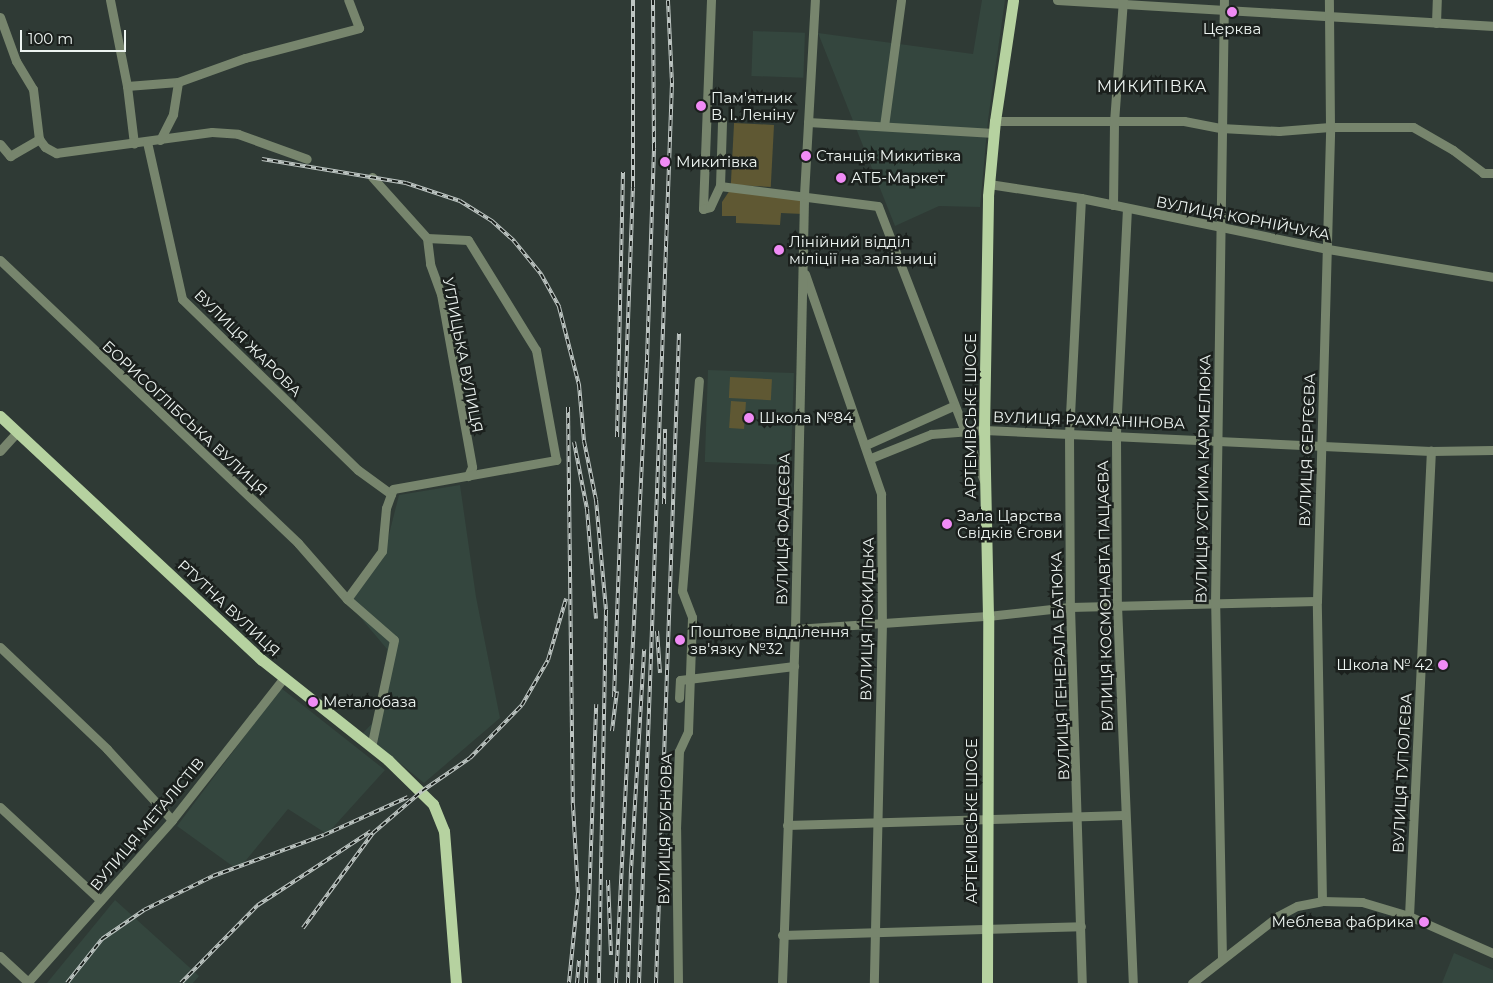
<!DOCTYPE html>
<html>
<head>
<meta charset="utf-8">
<style>
  body { margin:0 }
  #map { position:relative; width:1493px; height:983px; overflow:hidden; background:#2f3a35; font-family:Montserrat,sans-serif }
  div>[style] { position:absolute }
  [style*='--x'] { left:calc(var(--x)*1px); top:calc(var(--y)*1px); width:calc(var(--w)*1px); rotate:calc(var(--a)*1deg) }
  .built>* { inset:0; background:#34463e; transform-origin:0 0 }
  .green>* { inset:0; background:#5f5833; transform-origin:0 0 }
  .minor>* { height:9px; margin:-4.5px; padding:0 4.5px; transform-origin:4.5px; border-radius:4.5px; background:#77856d }
  .major>* { height:11px; margin:-5.5px; padding:0 5.5px; transform-origin:5.5px; border-radius:5.5px; background:#b6d2a0 }
  .rail>* { height:4px; margin-top:-2px; transform-origin:0; background:repeating-linear-gradient(90deg,#1b201d 0 5.5px,#bdc5c2 0 11px); box-sizing:border-box; border-block:1px solid #bdc5c2 }
  .dots>* { width:14px; height:14px; translate:-50% -50%; box-sizing:border-box; border:2px solid #1b201d; border-radius:50% }
  span { translate:-50% -50%; white-space:nowrap; text-align:center; line-height:1.15; -webkit-text-stroke:5px #1b201d; paint-order:stroke }
  .poi-label { font-size:15px; color:#edf4f1 }
  .left { translate:0 -50%; text-align:left }
  .right { translate:-100% -50%; text-align:right }
  .street-label { font-size:15px; color:#edf4f1 }
  .neighbourhood-label { font-size:16px; color:#edf4f1; letter-spacing:1px }
  .scale { position:absolute; left:20px; top:30px; width:106px; height:22px; box-sizing:border-box; border:2px solid #edf4f1; border-top:0; padding-left:6px; font-size:15px; line-height:18px; white-space:nowrap; color:#edf4f1; -webkit-text-stroke:4px #1b201d; paint-order:stroke }
</style>
</head>
<body>
<div id="map">
  <div class="built">
    <i style="clip-path:polygon(982px 0,1005px 0,988px 120px,980px 207px,939px 206px,895px 226px,818px 33px,973px 54px)"></i>
    <i style="left:753px;top:31px;width:52px;height:45px;rotate:2deg"></i>
    <i style="left:708px;top:370px;width:86px;height:92px;rotate:2deg"></i>
    <i style="clip-path:polygon(460px 485px,476px 597px,500px 718px,424px 783px,363px 733px,382px 713px,387px 649px,349px 604px,383px 558px,399px 495px)"></i>
    <i style="clip-path:polygon(281px 688px,385px 770px,327px 834px,288px 809px,238px 870px,177px 826px)"></i>
    <i style="clip-path:polygon(115px 900px,199px 976px,193px 983px,47px 983px)"></i>
    <i style="clip-path:polygon(1454px 953px,1493px 970px,1493px 983px,1442px 983px)"></i>
  </div>
  <div class="green">
    <i style="left:774px;top:125px;width:62px;height:40px;rotate:93deg"></i>
    <i style="clip-path:polygon(732px 187px,804px 195px,803px 214px,781px 213px,780px 225px,736px 223px,736px 216px,722px 216px,722px 202px)"></i>
    <i style="left:730px;top:377px;width:42px;height:21px;rotate:3deg"></i>
    <i style="left:731px;top:401px;width:15px;height:27px;rotate:4deg"></i>
  </div>
  <div class="minor">
    <i style="--x:110;--y:0;--w:88;--a:78.8"></i>
    <i style="--x:127;--y:86;--w:58;--a:83.1"></i>
    <i style="--x:711;--y:0;--w:209;--a:92.2"></i>
    <i style="--x:703;--y:209;--w:7;--a:-16"></i>
    <i style="--x:710;--y:207;--w:23;--a:-65"></i>
    <i style="--x:720;--y:186;--w:159;--a:7.2"></i>
    <i style="--x:878;--y:206;--w:294;--a:68.9"></i>
    <i style="--x:1057;--y:0;--w:437;--a:3.4"></i>
    <i style="--x:0;--y:17;--w:47;--a:70"></i>
    <i style="--x:16;--y:61;--w:33;--a:59"></i>
    <i style="--x:33;--y:89;--w:50;--a:83.2"></i>
    <i style="--x:39;--y:139;--w:10;--a:53"></i>
    <i style="--x:45;--y:147;--w:13;--a:29"></i>
    <i style="--x:56;--y:153;--w:157;--a:-7.7"></i>
    <i style="--x:212;--y:132;--w:26;--a:4"></i>
    <i style="--x:238;--y:134;--w:73;--a:19.9"></i>
    <i style="--x:1436;--y:23;--w:23;--a:-88"></i>
    <i style="--x:127;--y:86;--w:51;--a:-4.5"></i>
    <i style="--x:178;--y:82;--w:71;--a:-19.7"></i>
    <i style="--x:245;--y:58;--w:118;--a:-14.7"></i>
    <i style="--x:359;--y:28;--w:30;--a:-111"></i>
    <i style="--x:995;--y:121;--w:189;--a:0"></i>
    <i style="--x:1184;--y:121;--w:38;--a:11"></i>
    <i style="--x:1221;--y:128;--w:58;--a:3"></i>
    <i style="--x:1279;--y:131;--w:51;--a:-4.5"></i>
    <i style="--x:1330;--y:127;--w:83;--a:0"></i>
    <i style="--x:1413;--y:127;--w:46;--a:29.9"></i>
    <i style="--x:1453;--y:150;--w:38;--a:37"></i>
    <i style="--x:1483;--y:173;--w:10;--a:0"></i>
    <i style="--x:808;--y:122;--w:186;--a:3.4"></i>
    <i style="--x:884;--y:126;--w:127;--a:-82.3"></i>
    <i style="--x:160;--y:140;--w:29;--a:-63"></i>
    <i style="--x:173;--y:114;--w:32;--a:-81"></i>
    <i style="--x:147;--y:142;--w:161;--a:77.4"></i>
    <i style="--x:182;--y:299;--w:245;--a:44.2"></i>
    <i style="--x:358;--y:470;--w:41;--a:36"></i>
    <i style="--x:0;--y:144;--w:16;--a:50"></i>
    <i style="--x:10;--y:156;--w:34;--a:-30"></i>
    <i style="--x:989;--y:184;--w:93;--a:8.7"></i>
    <i style="--x:1081;--y:198;--w:252;--a:11.7"></i>
    <i style="--x:1328;--y:249;--w:167;--a:9.6"></i>
    <i style="--x:720;--y:186;--w:65;--a:-88.2"></i>
    <i style="--x:1081;--y:198;--w:235;--a:92.9"></i>
    <i style="--x:1069;--y:433;--w:174;--a:89.7"></i>
    <i style="--x:1070;--y:607;--w:376;--a:88.2"></i>
    <i style="--x:1113;--y:205;--w:83;--a:-89.3"></i>
    <i style="--x:1114;--y:122;--w:122;--a:-85.8"></i>
    <i style="--x:1127;--y:208;--w:228;--a:92.8"></i>
    <i style="--x:1116;--y:436;--w:169;--a:89.7"></i>
    <i style="--x:1117;--y:605;--w:378;--a:87.6"></i>
    <i style="--x:427;--y:238;--w:26;--a:83"></i>
    <i style="--x:430;--y:264;--w:32;--a:70"></i>
    <i style="--x:441;--y:294;--w:176;--a:79.8"></i>
    <i style="--x:472;--y:467;--w:10;--a:114"></i>
    <i style="--x:0;--y:260;--w:411;--a:43.5"></i>
    <i style="--x:298;--y:543;--w:74;--a:48.8"></i>
    <i style="--x:347;--y:599;--w:62;--a:41.1"></i>
    <i style="--x:394;--y:640;--w:109;--a:102.1"></i>
    <i style="--x:805;--y:274;--w:233;--a:70.9"></i>
    <i style="--x:881;--y:494;--w:128;--a:89.6"></i>
    <i style="--x:882;--y:622;--w:361;--a:91.3"></i>
    <i style="--x:866;--y:445;--w:95;--a:-24.1"></i>
    <i style="--x:0;--y:451;--w:25;--a:-48"></i>
    <i style="--x:871;--y:458;--w:65;--a:-21.8"></i>
    <i style="--x:931;--y:434;--w:53;--a:-4.3"></i>
    <i style="--x:984;--y:430;--w:447;--a:2.7"></i>
    <i style="--x:1431;--y:451;--w:62;--a:-0.9"></i>
    <i style="--x:347;--y:599;--w:59;--a:-53.9"></i>
    <i style="--x:382;--y:551;--w:43;--a:-84.7"></i>
    <i style="--x:386;--y:508;--w:20;--a:-70"></i>
    <i style="--x:393;--y:489;--w:166;--a:-10.1"></i>
    <i style="--x:556;--y:460;--w:112;--a:-100.3"></i>
    <i style="--x:536;--y:350;--w:129;--a:-121.7"></i>
    <i style="--x:468;--y:240;--w:41;--a:-177.2"></i>
    <i style="--x:427;--y:238;--w:82;--a:-132"></i>
    <i style="--x:795;--y:629;--w:193;--a:-3.9"></i>
    <i style="--x:988;--y:616;--w:82;--a:-6.3"></i>
    <i style="--x:1070;--y:607;--w:247;--a:-1.4"></i>
    <i style="--x:0;--y:647;--w:148;--a:43.6"></i>
    <i style="--x:107;--y:749;--w:96;--a:47.5"></i>
    <i style="--x:679;--y:698;--w:18;--a:-87"></i>
    <i style="--x:680;--y:680;--w:115;--a:-7"></i>
    <i style="--x:0;--y:807;--w:137;--a:42.9"></i>
    <i style="--x:787;--y:825;--w:337;--a:-1.7"></i>
    <i style="--x:1322;--y:901;--w:300;--a:-91"></i>
    <i style="--x:1317;--y:601;--w:474;--a:-88.4"></i>
    <i style="--x:1330;--y:127;--w:127;--a:-90.5"></i>
    <i style="--x:1409;--y:916;--w:466;--a:-87.3"></i>
    <i style="--x:782;--y:935;--w:299;--a:-1.7"></i>
    <i style="--x:0;--y:956;--w:38;--a:43"></i>
    <i style="--x:1222;--y:959;--w:355;--a:-91.1"></i>
    <i style="--x:1215;--y:604;--w:604;--a:-89.15"></i>
    <i style="--x:27;--y:983;--w:218;--a:-48.3"></i>
    <i style="--x:172;--y:820;--w:179;--a:-51.8"></i>
    <i style="--x:678;--y:983;--w:154;--a:-90.7"></i>
    <i style="--x:676;--y:829;--w:78;--a:-87.8"></i>
    <i style="--x:679;--y:751;--w:21;--a:-65"></i>
    <i style="--x:688;--y:732;--w:115;--a:-88"></i>
    <i style="--x:692;--y:617;--w:28;--a:-111"></i>
    <i style="--x:682;--y:591;--w:211;--a:-85.4"></i>
    <i style="--x:782;--y:983;--w:354;--a:-87.9"></i>
    <i style="--x:795;--y:629;--w:434;--a:-88.8"></i>
    <i style="--x:804;--y:195;--w:195;--a:-86.8"></i>
    <i style="--x:1192;--y:983;--w:109;--a:-37.9"></i>
    <i style="--x:1278;--y:916;--w:21;--a:-28"></i>
    <i style="--x:1297;--y:906;--w:25;--a:-11"></i>
    <i style="--x:1322;--y:901;--w:40;--a:1.4"></i>
    <i style="--x:1362;--y:902;--w:49;--a:16.6"></i>
    <i style="--x:1409;--y:916;--w:92;--a:23.8"></i>
  </div>
  <div class="major">
    <i style="--x:0;--y:416;--w:358;--a:43"></i>
    <i style="--x:262;--y:660;--w:161;--a:38.4"></i>
    <i style="--x:388;--y:760;--w:63;--a:44.4"></i>
    <i style="--x:433;--y:804;--w:29;--a:68"></i>
    <i style="--x:444;--y:831;--w:152;--a:85.5"></i>
    <i style="--x:987;--y:983;--w:367;--a:-89.8"></i>
    <i style="--x:988;--y:616;--w:186;--a:-91.2"></i>
    <i style="--x:984;--y:430;--w:234;--a:-89"></i>
    <i style="--x:988;--y:196;--w:75;--a:-84.7"></i>
    <i style="--x:995;--y:121;--w:122;--a:-81.5"></i>
  </div>
  <div class="rail">
    <i style="--x:262;--y:159;--w:146;--a:9.5"></i>
    <i style="--x:406;--y:183;--w:57;--a:18.4"></i>
    <i style="--x:460;--y:201;--w:38;--a:32"></i>
    <i style="--x:492;--y:221;--w:30;--a:42"></i>
    <i style="--x:514;--y:241;--w:43;--a:50.7"></i>
    <i style="--x:541;--y:274;--w:38;--a:61"></i>
    <i style="--x:559;--y:307;--w:81;--a:75.6"></i>
    <i style="--x:579;--y:385;--w:56;--a:84.9"></i>
    <i style="--x:584;--y:441;--w:60;--a:78.5"></i>
    <i style="--x:596;--y:500;--w:110;--a:84.8"></i>
    <i style="--x:606;--y:610;--w:373;--a:91.1"></i>
    <i style="--x:568;--y:407;--w:398;--a:89.3"></i>
    <i style="--x:573;--y:805;--w:89;--a:86.8"></i>
    <i style="--x:578;--y:894;--w:89;--a:95.8"></i>
    <i style="--x:617;--y:437;--w:265;--a:-88.7"></i>
    <i style="--x:574;--y:442;--w:68;--a:79"></i>
    <i style="--x:587;--y:509;--w:110;--a:85.3"></i>
    <i style="--x:664;--y:504;--w:75;--a:-89.2"></i>
    <i style="--x:657;--y:631;--w:42;--a:85.9"></i>
    <i style="--x:614;--y:697;--w:510;--a:-87.87"></i>
    <i style="--x:633;--y:187;--w:187;--a:-90"></i>
    <i style="--x:612;--y:731;--w:40;--a:-82.9"></i>
    <i style="--x:608;--y:880;--w:75;--a:87.7"></i>
    <i style="--x:303;--y:928;--w:118;--a:-53.6"></i>
    <i style="--x:373;--y:833;--w:65;--a:-40.6"></i>
    <i style="--x:422;--y:791;--w:58;--a:-34.5"></i>
    <i style="--x:470;--y:758;--w:74;--a:-45.5"></i>
    <i style="--x:522;--y:705;--w:52;--a:-60"></i>
    <i style="--x:548;--y:660;--w:64;--a:-73.6"></i>
    <i style="--x:67;--y:983;--w:56;--a:-51.5"></i>
    <i style="--x:102;--y:939;--w:51;--a:-34.6"></i>
    <i style="--x:144;--y:910;--w:77;--a:-26.2"></i>
    <i style="--x:213;--y:876;--w:118;--a:-20.3"></i>
    <i style="--x:324;--y:835;--w:92;--a:-24.3"></i>
    <i style="--x:181;--y:983;--w:110;--a:-45.4"></i>
    <i style="--x:258;--y:905;--w:135;--a:-33.2"></i>
    <i style="--x:577;--y:983;--w:23;--a:-85"></i>
    <i style="--x:586;--y:983;--w:279;--a:-87.9"></i>
    <i style="--x:616;--y:983;--w:624;--a:-87.15"></i>
    <i style="--x:647;--y:360;--w:212;--a:-88.1"></i>
    <i style="--x:654;--y:148;--w:148;--a:-90.4"></i>
    <i style="--x:628;--y:983;--w:112;--a:-88.5"></i>
    <i style="--x:631;--y:871;--w:222;--a:-86.6"></i>
    <i style="--x:639;--y:983;--w:901;--a:-87.9"></i>
    <i style="--x:672;--y:83;--w:83;--a:-92.8"></i>
    <i style="--x:656;--y:983;--w:650;--a:-87.97"></i>
  </div>
  <div class="dots">
    <i style="left:1232px;top:12px;background:#f08bf5"></i>
    <i style="left:701px;top:106px;background:#f08bf5"></i>
    <i style="left:806px;top:156px;background:#f08bf5"></i>
    <i style="left:665px;top:162px;background:#f08bf5"></i>
    <i style="left:841px;top:178px;background:#f08bf5"></i>
    <i style="left:779px;top:250px;background:#f08bf5"></i>
    <i style="left:749px;top:418px;background:#f08bf5"></i>
    <i style="left:947px;top:524px;background:#f08bf5"></i>
    <i style="left:680px;top:640px;background:#f08bf5"></i>
    <i style="left:1443px;top:665px;background:#f08bf5"></i>
    <i style="left:313px;top:702px;background:#f08bf5"></i>
    <i style="left:1424px;top:922px;background:#f08bf5"></i>
  </div>
  <div class="poi-label">
    <span style="left:1232px;top:29px">Церква</span>
    <span class="left" style="left:711px;top:106px">Пам'ятник<br>В. І. Леніну</span>
    <span class="left" style="left:816px;top:156px">Станція Микитівка</span>
    <span class="left" style="left:676px;top:162px">Микитівка</span>
    <span class="left" style="left:851px;top:178px">АТБ-Маркет</span>
    <span class="left" style="left:789px;top:250px">Лінійний відділ<br>міліції на залізниці</span>
    <span class="left" style="left:759px;top:418px">Школа №84</span>
    <span class="left" style="left:957px;top:524px">Зала Царства<br>Свідків Єгови</span>
    <span class="left" style="left:690px;top:640px">Поштове відділення<br>зв'язку №32</span>
    <span class="right" style="left:1433px;top:665px">Школа № 42</span>
    <span class="left" style="left:323px;top:702px">Металобаза</span>
    <span class="right" style="left:1414px;top:922px">Меблева фабрика</span>
  </div>
  <div class="street-label">
    <span style="left:1243px;top:218px;rotate:11deg">ВУЛИЦЯ КОРНІЙЧУКА</span>
    <span style="left:248px;top:343px;rotate:45deg">ВУЛИЦЯ ЖАРОВА</span>
    <span style="left:463px;top:355px;rotate:79deg">УГЛИЦЬКА ВУЛИЦЯ</span>
    <span style="left:971px;top:416px;rotate:-90deg">АРТЕМІВСЬКЕ ШОСЕ</span>
    <span style="left:185px;top:418px;rotate:43deg">БОРИСОГЛІБСЬКА ВУЛИЦЯ</span>
    <span style="left:1089px;top:420px;rotate:2deg">ВУЛИЦЯ РАХМАНІНОВА</span>
    <span style="left:1307px;top:450px;rotate:-88deg">ВУЛИЦЯ СЕРГЄЄВА</span>
    <span style="left:1203px;top:479px;rotate:-89deg">ВУЛИЦЯ УСТИМА КАРМЕЛЮКА</span>
    <span style="left:783px;top:529px;rotate:-89deg">ВУЛИЦЯ ФАДЄЄВА</span>
    <span style="left:1105px;top:596px;rotate:-91deg">ВУЛИЦЯ КОСМОНАВТА ПАЦАЄВА</span>
    <span style="left:229px;top:608px;rotate:43deg">РТУТНА ВУЛИЦЯ</span>
    <span style="left:867px;top:619px;rotate:-89deg">ВУЛИЦЯ ПОКИДЬКА</span>
    <span style="left:1060px;top:666px;rotate:-92deg">ВУЛИЦЯ ГЕНЕРАЛА БАТЮКА</span>
    <span style="left:1402px;top:773px;rotate:-87deg">ВУЛИЦЯ ТУПОЛЄВА</span>
    <span style="left:972px;top:821px;rotate:-90deg">АРТЕМІВСЬКЕ ШОСЕ</span>
    <span style="left:147px;top:824px;rotate:-50deg">ВУЛИЦЯ МЕТАЛІСТІВ</span>
    <span style="left:665px;top:829px;rotate:-89deg">ВУЛИЦЯ БУБНОВА</span>
  </div>
  <div class="neighbourhood-label">
    <span style="left:1152px;top:87px">МИКИТІВКА</span>
  </div>
  <div class="scale">100 m</div>
</div>
</body>
</html>
